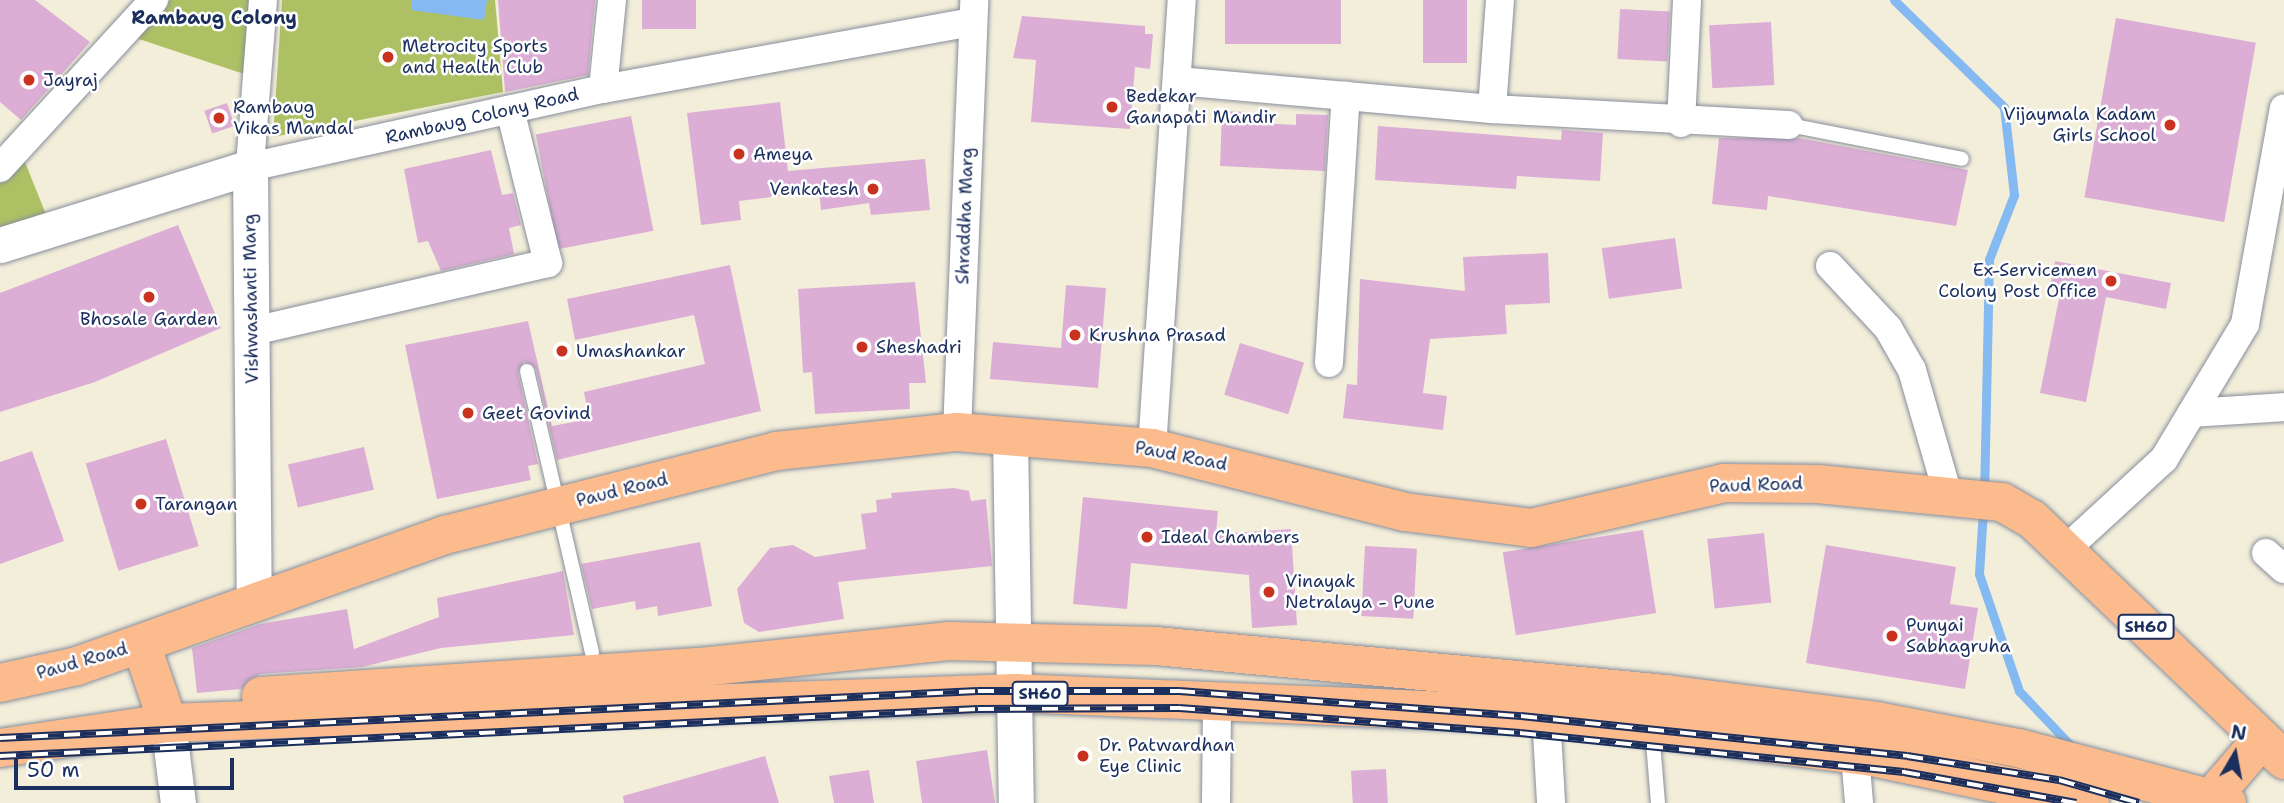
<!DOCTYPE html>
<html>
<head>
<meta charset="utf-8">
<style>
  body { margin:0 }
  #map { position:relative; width:2284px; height:803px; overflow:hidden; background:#f3eeda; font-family:"Shantell Sans",sans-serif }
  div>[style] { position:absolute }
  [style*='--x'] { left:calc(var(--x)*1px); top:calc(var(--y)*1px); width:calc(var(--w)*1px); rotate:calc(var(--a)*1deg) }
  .green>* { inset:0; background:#adc064 }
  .water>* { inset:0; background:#84b9f2 }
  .stream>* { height:9px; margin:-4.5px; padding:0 4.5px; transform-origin:4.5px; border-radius:4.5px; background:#84b9f2 }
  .building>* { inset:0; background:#dcaed5; transform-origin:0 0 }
  .roads { filter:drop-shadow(0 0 2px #878e9c) drop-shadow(0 0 2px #878e9c) }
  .service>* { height:14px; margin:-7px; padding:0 7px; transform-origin:7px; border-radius:7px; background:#fff }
  .minor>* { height:28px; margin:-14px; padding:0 14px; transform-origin:14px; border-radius:14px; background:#fff }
  .tertiary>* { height:35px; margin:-17.5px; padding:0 17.5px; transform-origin:17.5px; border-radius:17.5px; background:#fff }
  .primary>* { height:38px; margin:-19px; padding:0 19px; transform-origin:19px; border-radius:19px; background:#fbbb8d }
  .rail>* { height:8px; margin-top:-4px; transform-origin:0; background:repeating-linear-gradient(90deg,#fff 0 16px,#1b2f5e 0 32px); box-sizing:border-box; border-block:2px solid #1b2f5e }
  .dots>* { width:19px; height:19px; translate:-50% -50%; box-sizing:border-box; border:4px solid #fff; border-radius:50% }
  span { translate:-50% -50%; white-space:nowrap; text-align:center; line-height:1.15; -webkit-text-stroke:5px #fff; paint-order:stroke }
  .shield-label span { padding:2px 5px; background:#fff; border:2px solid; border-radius:5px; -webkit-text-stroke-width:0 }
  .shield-label { font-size:16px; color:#1b2f5e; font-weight:700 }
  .poi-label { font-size:18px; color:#1b2f5e }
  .left { translate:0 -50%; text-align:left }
  .right { translate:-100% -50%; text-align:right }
  .street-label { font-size:18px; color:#1b2f5e }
  .neighbourhood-label { font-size:19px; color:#1b2f5e; font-weight:700 }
  .north { position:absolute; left:2200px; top:719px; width:70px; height:70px; -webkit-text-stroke:5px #fff; paint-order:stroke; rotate:10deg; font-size:19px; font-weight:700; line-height:28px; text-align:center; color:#1b2f5e }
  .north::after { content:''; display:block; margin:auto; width:24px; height:32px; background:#1b2f5e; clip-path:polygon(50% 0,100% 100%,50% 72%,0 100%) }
  .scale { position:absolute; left:14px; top:758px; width:220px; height:32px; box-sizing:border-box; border:4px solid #1b2f5e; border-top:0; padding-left:9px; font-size:21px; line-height:24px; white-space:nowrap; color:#1b2f5e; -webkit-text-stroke:5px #fff; paint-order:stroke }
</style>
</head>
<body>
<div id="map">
  <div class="green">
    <i style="clip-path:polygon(170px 0,251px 0,244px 74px,136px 38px)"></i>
    <i style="clip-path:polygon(282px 0,495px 0,503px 92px,273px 137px)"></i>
    <i style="clip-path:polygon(23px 157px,47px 217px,0 232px,0 183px)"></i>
  </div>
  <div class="water">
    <i style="clip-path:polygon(412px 0,487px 0,484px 20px,411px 10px)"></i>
  </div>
  <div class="stream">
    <i style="--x:1894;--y:0;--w:153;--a:44.2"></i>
    <i style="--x:2004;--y:107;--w:89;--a:83.5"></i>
    <i style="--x:2014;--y:195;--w:69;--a:111.3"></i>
    <i style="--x:1989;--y:259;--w:233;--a:91.2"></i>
    <i style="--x:1983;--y:510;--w:64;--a:93.6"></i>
    <i style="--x:1979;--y:574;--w:124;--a:71.1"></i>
    <i style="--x:2019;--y:691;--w:81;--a:46.5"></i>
  </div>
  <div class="building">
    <i style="clip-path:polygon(0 0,35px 0,90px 42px,21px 120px,0 102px)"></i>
    <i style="clip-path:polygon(498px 0,595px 0,588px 75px,505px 92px)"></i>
    <i style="left:642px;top:0;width:54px;height:29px"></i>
    <i style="left:1225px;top:0;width:116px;height:44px"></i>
    <i style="left:1423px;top:0;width:44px;height:63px"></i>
    <i style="left:1620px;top:9px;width:50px;height:50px;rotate:3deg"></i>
    <i style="clip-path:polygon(1022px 16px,1145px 26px,1145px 34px,1153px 34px,1150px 69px,1135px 67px,1130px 129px,1031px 122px,1036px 60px,1013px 58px)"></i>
    <i style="left:2116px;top:18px;width:142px;height:182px;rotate:10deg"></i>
    <i style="left:1771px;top:22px;width:63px;height:62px;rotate:87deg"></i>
    <i style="clip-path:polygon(780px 102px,788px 171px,925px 159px,930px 210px,871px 215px,869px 203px,821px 210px,819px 191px,739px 201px,741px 220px,701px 225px,687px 113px)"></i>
    <i style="left:227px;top:103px;width:24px;height:24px;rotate:71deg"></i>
    <i style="clip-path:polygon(1222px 111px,1248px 112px,1247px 122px,1296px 125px,1296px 114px,1328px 115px,1325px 171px,1220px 166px)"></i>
    <i style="left:631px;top:116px;width:117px;height:97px;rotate:79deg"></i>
    <i style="clip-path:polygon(1378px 126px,1561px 140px,1562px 130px,1603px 133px,1600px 181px,1517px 176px,1516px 189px,1375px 180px)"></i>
    <i style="clip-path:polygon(1719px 138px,1799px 138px,1968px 170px,1956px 226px,1768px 196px,1767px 210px,1712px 204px)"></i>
    <i style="clip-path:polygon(491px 150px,502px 195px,513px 193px,521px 225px,509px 228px,514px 254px,441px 271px,428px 241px,418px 243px,404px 169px)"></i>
    <i style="clip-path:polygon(178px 225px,221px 328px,95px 382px,0 412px,0 293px)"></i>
    <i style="left:1675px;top:238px;width:51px;height:74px;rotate:82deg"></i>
    <i style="clip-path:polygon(1548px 253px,1550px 303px,1505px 305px,1507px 334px,1430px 339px,1423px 393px,1447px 396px,1443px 430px,1343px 418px,1347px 384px,1357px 385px,1360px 279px,1465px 291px,1463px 257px)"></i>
    <i style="clip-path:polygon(2055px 261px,2171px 283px,2166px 309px,2106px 297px,2086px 402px,2040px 393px,2061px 289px,2050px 287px)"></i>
    <i style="clip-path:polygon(730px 265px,761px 411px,557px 460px,536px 369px,524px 362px,518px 373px,538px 464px,528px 466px,531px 480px,437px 499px,405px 345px,528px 321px,552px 426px,589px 419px,584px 392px,705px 364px,694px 315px,575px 340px,567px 299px)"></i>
    <i style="clip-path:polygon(915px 282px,926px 383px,909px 383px,910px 409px,815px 414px,812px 372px,803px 373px,798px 289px)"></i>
    <i style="clip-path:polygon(1066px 285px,1106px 288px,1098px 388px,990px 379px,993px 342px,1061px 348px)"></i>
    <i style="left:1240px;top:343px;width:67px;height:54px;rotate:17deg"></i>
    <i style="left:166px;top:439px;width:112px;height:84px;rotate:73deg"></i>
    <i style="left:364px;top:447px;width:44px;height:78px;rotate:77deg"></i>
    <i style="clip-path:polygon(32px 451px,64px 541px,0 564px,0 462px)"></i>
    <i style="clip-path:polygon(954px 488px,969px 491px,971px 501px,986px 499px,992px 566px,838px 582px,844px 619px,759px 632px,744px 623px,737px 589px,770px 548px,793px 545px,815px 557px,866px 549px,861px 514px,877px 512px,876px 500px,892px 498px,891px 493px)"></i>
    <i style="clip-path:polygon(1083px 497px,1218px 511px,1216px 534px,1291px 529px,1297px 625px,1252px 628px,1249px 575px,1131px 563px,1127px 609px,1073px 604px)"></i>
    <i style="left:1643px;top:530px;width:84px;height:142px;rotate:81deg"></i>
    <i style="left:1764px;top:533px;width:70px;height:57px;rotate:84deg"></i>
    <i style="clip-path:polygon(700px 542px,712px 606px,658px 616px,657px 606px,636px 610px,635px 601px,592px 609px,581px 564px)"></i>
    <i style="clip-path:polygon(1826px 545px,1956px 567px,1950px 604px,1978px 608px,1965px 689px,1806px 663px)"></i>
    <i style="left:1365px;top:546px;width:52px;height:70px;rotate:3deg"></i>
    <i style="clip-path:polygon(563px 571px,574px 635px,441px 648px,362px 667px,260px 674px,241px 689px,197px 693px,192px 648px,260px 624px,347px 609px,354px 649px,439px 617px,437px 598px)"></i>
    <i style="clip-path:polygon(987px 750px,995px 803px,922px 803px,916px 761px)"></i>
    <i style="clip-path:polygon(765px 756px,779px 803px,624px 803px,623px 796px)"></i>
    <i style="left:1386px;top:769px;width:34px;height:35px;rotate:87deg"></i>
    <i style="clip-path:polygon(869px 770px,874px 803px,834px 803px,829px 776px)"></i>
  </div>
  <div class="roads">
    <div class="service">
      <i style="--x:1789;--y:125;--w:176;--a:11.1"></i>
      <i style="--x:527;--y:371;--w:289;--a:77"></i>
      <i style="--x:1652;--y:730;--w:73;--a:85.3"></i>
    </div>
    <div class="minor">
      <i style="--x:263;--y:0;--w:168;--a:94.5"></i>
      <i style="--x:250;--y:167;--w:362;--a:-12.5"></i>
      <i style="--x:603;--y:89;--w:375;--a:-10.3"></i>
      <i style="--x:1178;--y:81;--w:315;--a:5.1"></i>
      <i style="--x:1492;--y:109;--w:109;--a:-85.8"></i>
      <i style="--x:603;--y:89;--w:89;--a:-84.2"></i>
      <i style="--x:1492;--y:109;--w:297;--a:3.1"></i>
      <i style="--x:1681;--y:123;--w:123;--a:-87.2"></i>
      <i style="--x:0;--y:168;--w:228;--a:-47.5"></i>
      <i style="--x:1830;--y:266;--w:85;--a:46.9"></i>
      <i style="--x:1888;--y:328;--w:48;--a:60.3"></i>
      <i style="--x:1912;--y:370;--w:130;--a:73.9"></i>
      <i style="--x:249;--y:332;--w:307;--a:-13"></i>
      <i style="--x:548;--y:263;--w:158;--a:-103.9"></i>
      <i style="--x:1329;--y:363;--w:268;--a:-86.4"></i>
      <i style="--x:2192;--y:413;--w:92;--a:-3.7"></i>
      <i style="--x:957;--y:432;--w:432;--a:-87.7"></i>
      <i style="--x:1152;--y:448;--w:449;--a:-86.2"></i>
      <i style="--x:2065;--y:550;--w:134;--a:-42.6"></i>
      <i style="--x:2164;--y:459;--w:157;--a:-59"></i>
      <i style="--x:2245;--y:324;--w:219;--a:-79.8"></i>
      <i style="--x:2266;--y:553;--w:24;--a:42"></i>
      <i style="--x:1546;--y:715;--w:88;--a:86.7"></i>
      <i style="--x:1855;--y:755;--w:48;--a:85.2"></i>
      <i style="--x:1216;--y:803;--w:102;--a:-89.4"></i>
    </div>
    <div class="tertiary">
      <i style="--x:0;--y:245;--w:262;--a:-17.3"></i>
      <i style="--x:250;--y:167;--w:431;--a:89.5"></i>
      <i style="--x:1010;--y:435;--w:368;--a:89.1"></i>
      <i style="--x:168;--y:723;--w:81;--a:82.9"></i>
    </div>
    <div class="primary">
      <i style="--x:141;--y:644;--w:83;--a:71.1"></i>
      <i style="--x:0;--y:683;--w:79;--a:-12.4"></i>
      <i style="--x:77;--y:666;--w:391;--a:-19.6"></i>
      <i style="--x:445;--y:535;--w:341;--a:-14.2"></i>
      <i style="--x:776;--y:451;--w:182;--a:-6"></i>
      <i style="--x:957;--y:432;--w:196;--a:4.7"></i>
      <i style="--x:1152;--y:448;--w:261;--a:14.2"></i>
      <i style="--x:1405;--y:512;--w:127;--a:7.2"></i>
      <i style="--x:1531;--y:528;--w:198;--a:-13.1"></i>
      <i style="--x:1724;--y:483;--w:94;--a:0.6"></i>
      <i style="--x:1818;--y:484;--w:185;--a:5.6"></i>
      <i style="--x:2002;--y:502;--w:34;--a:30"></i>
      <i style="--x:2032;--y:519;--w:349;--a:43.7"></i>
      <i style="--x:261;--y:696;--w:441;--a:-3.8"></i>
      <i style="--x:701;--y:667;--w:248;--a:-6"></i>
      <i style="--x:948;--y:641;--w:208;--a:1.4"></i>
      <i style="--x:1156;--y:646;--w:512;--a:5.38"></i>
      <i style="--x:1666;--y:694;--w:212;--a:7.3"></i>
      <i style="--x:1876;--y:721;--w:145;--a:10.8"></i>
      <i style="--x:2018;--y:748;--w:216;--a:14.7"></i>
      <i style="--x:0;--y:748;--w:170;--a:-8.5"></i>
      <i style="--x:168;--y:723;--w:848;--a:-2.03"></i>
      <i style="--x:1015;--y:693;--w:531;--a:2.37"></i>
      <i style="--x:1546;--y:715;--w:330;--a:7.3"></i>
      <i style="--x:1873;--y:757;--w:222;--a:12"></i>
      <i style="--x:2207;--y:803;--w:84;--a:-49.3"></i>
    </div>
  </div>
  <div class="rail">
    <i style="--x:0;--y:738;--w:979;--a:-2.75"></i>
    <i style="--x:978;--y:691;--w:201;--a:0"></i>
    <i style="--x:1179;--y:691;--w:343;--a:4.2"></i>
    <i style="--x:1521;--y:716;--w:388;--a:5.9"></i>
    <i style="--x:1907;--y:756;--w:154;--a:9"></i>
    <i style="--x:2059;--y:780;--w:83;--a:16"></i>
    <i style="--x:0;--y:756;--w:979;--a:-2.75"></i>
    <i style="--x:978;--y:709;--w:201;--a:-0.3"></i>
    <i style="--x:1179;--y:708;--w:342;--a:4.2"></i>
    <i style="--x:1520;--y:733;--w:386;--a:5.8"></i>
    <i style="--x:1904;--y:772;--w:175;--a:10.2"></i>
  </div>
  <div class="dots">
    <i style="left:388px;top:57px;background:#c8321e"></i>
    <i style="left:29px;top:80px;background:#c8321e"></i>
    <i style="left:1112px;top:107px;background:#c8321e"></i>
    <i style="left:219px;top:118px;background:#c8321e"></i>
    <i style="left:2170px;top:125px;background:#c8321e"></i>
    <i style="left:739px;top:154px;background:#c8321e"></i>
    <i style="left:873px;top:189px;background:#c8321e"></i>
    <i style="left:2111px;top:281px;background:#c8321e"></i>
    <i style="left:149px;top:297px;background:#c8321e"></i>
    <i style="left:1075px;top:335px;background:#c8321e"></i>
    <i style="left:862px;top:347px;background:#c8321e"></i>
    <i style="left:562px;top:351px;background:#c8321e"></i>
    <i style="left:468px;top:413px;background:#c8321e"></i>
    <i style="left:141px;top:504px;background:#c8321e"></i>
    <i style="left:1147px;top:537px;background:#c8321e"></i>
    <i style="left:1269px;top:592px;background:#c8321e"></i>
    <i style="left:1892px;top:636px;background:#c8321e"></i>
    <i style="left:1083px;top:756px;background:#c8321e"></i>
  </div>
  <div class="shield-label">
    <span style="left:2146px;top:627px">SH60</span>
    <span style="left:1040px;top:694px">SH60</span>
  </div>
  <div class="poi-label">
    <span class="left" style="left:402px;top:57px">Metrocity Sports<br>and Health Club</span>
    <span class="left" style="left:43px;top:80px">Jayraj</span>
    <span class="left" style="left:1126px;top:107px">Bedekar<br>Ganapati Mandir</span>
    <span class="left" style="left:233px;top:118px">Rambaug<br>Vikas Mandal</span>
    <span class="right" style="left:2156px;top:125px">Vijaymala Kadam<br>Girls School</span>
    <span class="left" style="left:753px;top:154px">Ameya</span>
    <span class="right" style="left:859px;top:189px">Venkatesh</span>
    <span class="right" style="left:2097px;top:281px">Ex-Servicemen<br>Colony Post Office</span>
    <span style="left:149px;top:319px">Bhosale Garden</span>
    <span class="left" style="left:1089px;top:335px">Krushna Prasad</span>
    <span class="left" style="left:876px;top:347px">Sheshadri</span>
    <span class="left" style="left:576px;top:351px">Umashankar</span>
    <span class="left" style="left:482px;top:413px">Geet Govind</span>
    <span class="left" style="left:155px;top:504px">Tarangan</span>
    <span class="left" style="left:1161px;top:537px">Ideal Chambers</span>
    <span class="left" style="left:1285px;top:592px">Vinayak<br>Netralaya - Pune</span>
    <span class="left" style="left:1906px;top:636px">Punyai<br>Sabhagruha</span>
    <span class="left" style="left:1099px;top:756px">Dr. Patwardhan<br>Eye Clinic</span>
  </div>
  <div class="street-label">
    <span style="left:482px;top:116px;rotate:-13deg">Rambaug Colony Road</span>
    <span style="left:965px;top:216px;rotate:-88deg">Shraddha Marg</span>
    <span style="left:251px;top:299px;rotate:-91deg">Vishwashanti Marg</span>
    <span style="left:1181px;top:456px;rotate:11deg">Paud Road</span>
    <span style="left:1756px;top:485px;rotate:-2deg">Paud Road</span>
    <span style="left:622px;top:490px;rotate:-14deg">Paud Road</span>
    <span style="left:82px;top:661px;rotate:-16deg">Paud Road</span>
  </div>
  <div class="neighbourhood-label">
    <span style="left:214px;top:18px">Rambaug Colony</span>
  </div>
  <div class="north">N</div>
  <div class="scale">50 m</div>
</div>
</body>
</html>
